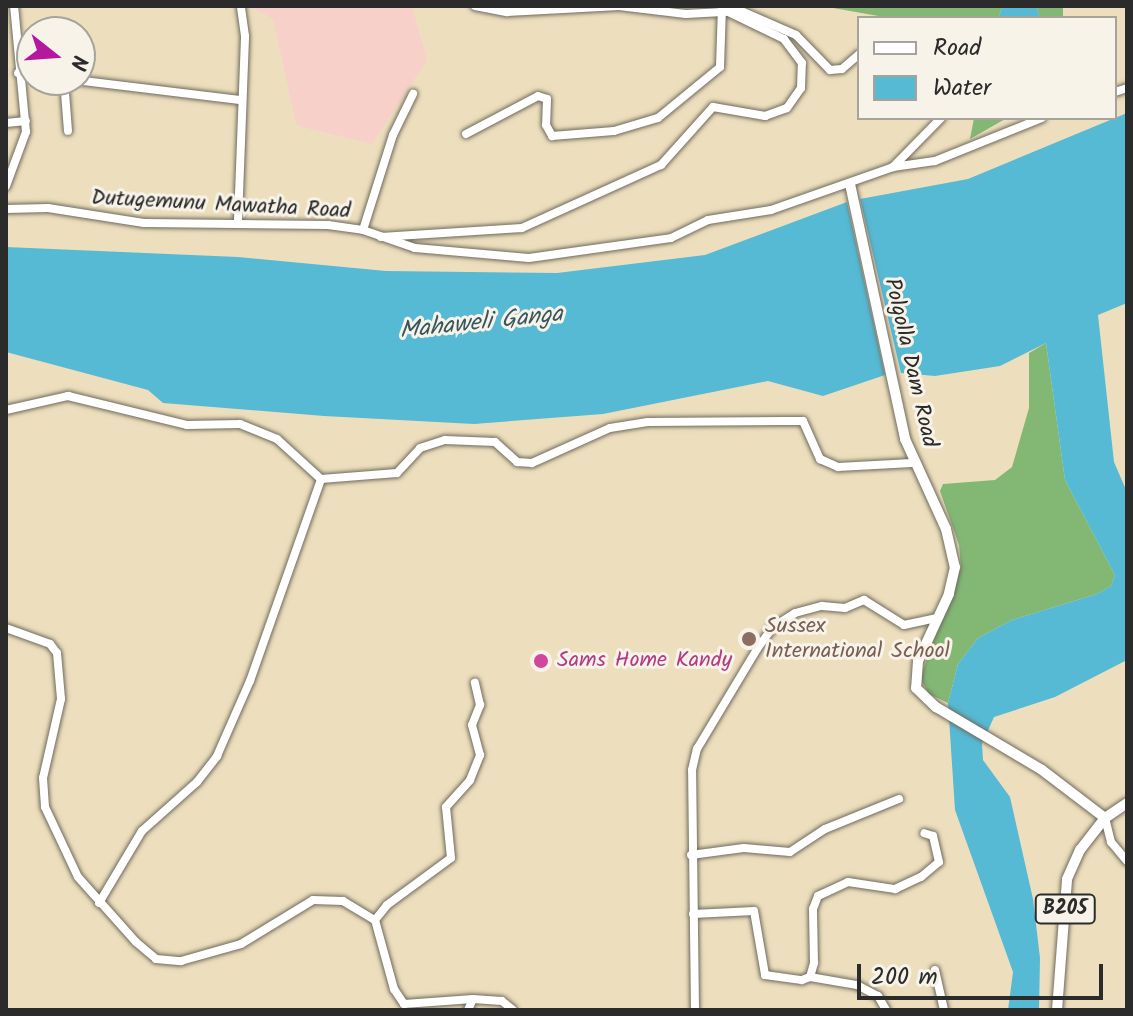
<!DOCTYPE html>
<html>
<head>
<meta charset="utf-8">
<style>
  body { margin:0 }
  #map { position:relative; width:1133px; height:1016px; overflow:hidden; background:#eddfbd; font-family:Kalam,sans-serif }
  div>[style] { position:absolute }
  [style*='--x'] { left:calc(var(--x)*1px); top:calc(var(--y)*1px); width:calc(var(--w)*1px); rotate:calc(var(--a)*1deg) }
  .built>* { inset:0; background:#f7d1c9 }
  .forest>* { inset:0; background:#83b874 }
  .water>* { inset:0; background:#56bad4 }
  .roads { filter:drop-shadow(0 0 2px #6f6a5e) drop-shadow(0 0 2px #6f6a5e) }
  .minor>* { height:8px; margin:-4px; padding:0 4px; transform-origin:4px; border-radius:4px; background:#fff }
  .major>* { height:10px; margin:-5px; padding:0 5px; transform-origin:5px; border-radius:5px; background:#fff }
  .dots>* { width:22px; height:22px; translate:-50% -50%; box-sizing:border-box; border:4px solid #f7f3e8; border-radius:50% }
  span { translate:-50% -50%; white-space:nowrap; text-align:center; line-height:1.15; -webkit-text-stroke:6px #f7f3e8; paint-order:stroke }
  .shield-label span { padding:2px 6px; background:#f7f3e8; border:2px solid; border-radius:6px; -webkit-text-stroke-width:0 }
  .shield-label { font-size:20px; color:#2b2b2b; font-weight:700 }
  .street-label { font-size:22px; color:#2b2b2b }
  .education-label { font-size:22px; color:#785e54 }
  .left { translate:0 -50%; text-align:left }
  .hotel-label { font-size:22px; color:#b23c85 }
  .water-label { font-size:24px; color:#38565e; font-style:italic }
  .frame { position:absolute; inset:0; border:8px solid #2b2b2b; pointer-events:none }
  .legend { position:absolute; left:857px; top:16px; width:260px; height:104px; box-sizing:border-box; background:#f7f3e8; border:2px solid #a5a39c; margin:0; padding:10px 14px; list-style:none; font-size:24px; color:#2b2b2b }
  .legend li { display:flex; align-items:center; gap:16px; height:40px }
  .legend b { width:40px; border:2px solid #a5a39c }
  .north { position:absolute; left:16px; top:16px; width:80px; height:80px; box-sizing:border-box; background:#f7f3e8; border:2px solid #a5a39c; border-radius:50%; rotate:107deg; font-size:22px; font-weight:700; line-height:32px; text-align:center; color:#2b2b2b }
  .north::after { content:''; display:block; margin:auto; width:28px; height:36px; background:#b5179e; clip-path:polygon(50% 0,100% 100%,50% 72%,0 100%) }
  .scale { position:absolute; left:857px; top:964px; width:246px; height:36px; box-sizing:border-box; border:4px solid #2b2b2b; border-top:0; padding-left:10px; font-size:24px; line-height:28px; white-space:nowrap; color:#2b2b2b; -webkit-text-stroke:6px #f7f3e8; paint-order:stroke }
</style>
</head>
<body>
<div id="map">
  <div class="built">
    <i style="clip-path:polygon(249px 6px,412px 6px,427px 60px,372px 144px,302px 127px,296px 124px,273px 19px)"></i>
  </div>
  <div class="forest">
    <i style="clip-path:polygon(822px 6px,1003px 6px,998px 18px,884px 17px)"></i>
    <i style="clip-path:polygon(1036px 6px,1063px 6px,1063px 18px,1040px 18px)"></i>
    <i style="clip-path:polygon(974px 118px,1007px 118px,970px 139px)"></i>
    <i style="clip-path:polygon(1046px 343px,1065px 480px,1115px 575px,1111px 586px,1097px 594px,1012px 620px,978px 638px,958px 664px,948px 703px,929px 694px,920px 678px,961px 567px,959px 545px,940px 491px,943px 484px,995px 480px,1012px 467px,1029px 408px,1029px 353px)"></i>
  </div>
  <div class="water">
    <i style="clip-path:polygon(1003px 6px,1036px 6px,1040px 18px,998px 18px)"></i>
    <i style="clip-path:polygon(1127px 113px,1127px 303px,1098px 315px,1114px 462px,1127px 492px,1127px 660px,1055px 697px,994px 717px,982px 744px,983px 760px,1010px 797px,1033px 899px,1040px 958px,1039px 1010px,1008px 1010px,1013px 972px,955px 810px,948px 703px,958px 664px,978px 638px,1012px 620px,1097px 594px,1111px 586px,1115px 575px,1065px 480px,1046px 343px,1000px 366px,935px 376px,901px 373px,860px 199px,968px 179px)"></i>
    <i style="clip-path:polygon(847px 202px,885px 375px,823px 396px,768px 381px,603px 414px,474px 424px,324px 416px,163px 403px,148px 390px,6px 352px,6px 247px,238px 257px,386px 271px,557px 273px,705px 255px)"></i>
  </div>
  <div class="roads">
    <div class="minor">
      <i style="--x:475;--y:6;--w:33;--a:11"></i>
      <i style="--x:507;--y:12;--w:112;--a:-3.1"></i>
      <i style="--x:619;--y:6;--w:67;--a:6.8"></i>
      <i style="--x:686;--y:14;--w:55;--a:-3.1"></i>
      <i style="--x:741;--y:11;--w:60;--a:23.6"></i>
      <i style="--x:796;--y:35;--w:49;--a:45.8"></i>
      <i style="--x:830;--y:70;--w:12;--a:-5"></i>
      <i style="--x:842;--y:69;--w:23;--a:-41"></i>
      <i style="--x:18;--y:73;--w:14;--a:8"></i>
      <i style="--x:64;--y:80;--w:51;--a:85.5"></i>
      <i style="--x:75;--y:80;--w:166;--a:6.9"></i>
      <i style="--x:1115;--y:92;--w:13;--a:-18"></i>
      <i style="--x:6;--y:123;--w:20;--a:-6"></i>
      <i style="--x:466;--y:134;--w:81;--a:-27.8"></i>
      <i style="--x:538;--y:96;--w:9;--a:18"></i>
      <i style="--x:547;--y:99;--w:26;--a:92"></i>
      <i style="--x:546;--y:125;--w:13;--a:61"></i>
      <i style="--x:552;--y:136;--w:62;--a:-4.6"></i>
      <i style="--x:614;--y:131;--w:46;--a:-16.5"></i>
      <i style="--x:658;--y:118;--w:80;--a:-39.4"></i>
      <i style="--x:720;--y:67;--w:60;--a:-88.1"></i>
      <i style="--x:893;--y:167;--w:69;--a:-45.6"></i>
      <i style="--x:6;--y:186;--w:58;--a:-69.7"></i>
      <i style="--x:26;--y:132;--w:127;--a:-95.4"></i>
      <i style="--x:6;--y:209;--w:42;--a:-1.4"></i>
      <i style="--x:48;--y:208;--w:97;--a:8.9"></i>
      <i style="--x:144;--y:223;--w:184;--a:0.6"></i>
      <i style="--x:328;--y:225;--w:35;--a:8"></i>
      <i style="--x:363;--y:230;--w:55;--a:19.1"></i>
      <i style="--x:415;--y:248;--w:114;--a:5"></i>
      <i style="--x:529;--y:258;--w:143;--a:-8"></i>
      <i style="--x:671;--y:238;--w:41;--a:-25.9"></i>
      <i style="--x:708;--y:220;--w:64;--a:-9"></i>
      <i style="--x:771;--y:210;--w:129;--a:-19.4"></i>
      <i style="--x:893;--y:167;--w:42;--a:-8.1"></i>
      <i style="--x:935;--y:161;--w:115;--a:-21.9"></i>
      <i style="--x:238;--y:220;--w:184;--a:-87.8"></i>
      <i style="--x:245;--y:36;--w:30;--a:-98"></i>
      <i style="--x:363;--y:230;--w:100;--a:-72.5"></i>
      <i style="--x:393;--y:135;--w:46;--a:-64"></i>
      <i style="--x:381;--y:237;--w:141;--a:-3.7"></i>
      <i style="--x:522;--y:228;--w:153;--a:-24.4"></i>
      <i style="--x:661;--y:165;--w:78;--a:-48.1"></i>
      <i style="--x:713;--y:107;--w:53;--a:9.8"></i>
      <i style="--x:765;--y:116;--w:23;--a:-20"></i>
      <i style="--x:787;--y:108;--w:24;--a:-55"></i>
      <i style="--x:801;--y:88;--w:25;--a:-88"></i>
      <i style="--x:802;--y:63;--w:30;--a:-127"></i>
      <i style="--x:784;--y:39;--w:69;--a:-154.2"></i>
      <i style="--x:6;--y:410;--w:64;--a:-12.7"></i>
      <i style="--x:68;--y:396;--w:122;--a:13.7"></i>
      <i style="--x:187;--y:425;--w:53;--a:-1.1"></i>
      <i style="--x:240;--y:424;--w:40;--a:22"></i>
      <i style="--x:277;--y:439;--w:59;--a:42.3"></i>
      <i style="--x:321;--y:479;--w:76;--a:-4.5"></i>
      <i style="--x:397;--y:473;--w:34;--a:-47"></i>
      <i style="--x:420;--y:448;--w:26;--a:-18"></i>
      <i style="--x:445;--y:440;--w:50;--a:2.3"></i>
      <i style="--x:495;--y:442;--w:30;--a:42"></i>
      <i style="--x:517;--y:462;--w:15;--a:4"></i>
      <i style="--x:532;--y:463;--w:85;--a:-24.2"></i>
      <i style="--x:610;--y:428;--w:38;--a:-9"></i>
      <i style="--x:648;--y:422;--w:155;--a:-0.4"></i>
      <i style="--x:803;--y:421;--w:42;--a:65.9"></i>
      <i style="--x:820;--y:459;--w:20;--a:24"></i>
      <i style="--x:838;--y:467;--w:74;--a:-3.1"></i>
      <i style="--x:6;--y:628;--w:47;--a:20"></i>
      <i style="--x:50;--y:644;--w:11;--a:52"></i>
      <i style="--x:57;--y:653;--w:46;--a:85"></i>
      <i style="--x:61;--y:699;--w:81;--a:102.8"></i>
      <i style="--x:43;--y:778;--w:29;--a:86"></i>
      <i style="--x:45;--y:807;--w:77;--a:64.8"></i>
      <i style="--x:78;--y:877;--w:87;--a:48.3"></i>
      <i style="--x:136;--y:942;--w:26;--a:40"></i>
      <i style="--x:156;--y:959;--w:25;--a:5"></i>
      <i style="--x:181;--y:961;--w:62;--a:-15.8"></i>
      <i style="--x:241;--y:944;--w:84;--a:-31.4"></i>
      <i style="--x:313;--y:900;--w:30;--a:2"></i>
      <i style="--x:343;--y:901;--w:37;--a:31"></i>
      <i style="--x:375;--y:920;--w:72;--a:74.6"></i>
      <i style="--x:394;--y:989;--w:18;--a:56"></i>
      <i style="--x:1105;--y:818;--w:25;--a:76"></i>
      <i style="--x:1111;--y:842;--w:25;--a:50"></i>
      <i style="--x:691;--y:855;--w:53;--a:-7.5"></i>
      <i style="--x:744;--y:848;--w:46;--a:5"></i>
      <i style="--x:790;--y:852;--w:42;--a:-33.3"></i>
      <i style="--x:825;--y:829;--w:80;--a:-22.1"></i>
      <i style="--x:99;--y:903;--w:84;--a:-59.2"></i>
      <i style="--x:142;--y:831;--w:74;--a:-41.7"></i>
      <i style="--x:197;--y:782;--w:33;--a:-52"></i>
      <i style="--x:217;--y:756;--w:82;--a:-66.3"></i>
      <i style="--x:250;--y:681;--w:214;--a:-70.6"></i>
      <i style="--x:693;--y:914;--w:61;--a:-2.8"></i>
      <i style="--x:754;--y:911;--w:65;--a:80.2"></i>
      <i style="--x:765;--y:975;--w:37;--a:8"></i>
      <i style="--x:802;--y:980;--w:9;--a:-21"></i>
      <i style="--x:810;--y:977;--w:15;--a:-74"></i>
      <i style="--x:814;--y:963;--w:54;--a:-91.1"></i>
      <i style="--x:813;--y:909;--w:14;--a:-69"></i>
      <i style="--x:818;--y:896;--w:33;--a:-25"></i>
      <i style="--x:848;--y:882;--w:48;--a:8.5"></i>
      <i style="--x:895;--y:889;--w:29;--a:-25"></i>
      <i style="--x:921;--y:877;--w:23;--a:-40"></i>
      <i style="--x:939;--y:862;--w:27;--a:-103"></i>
      <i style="--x:933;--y:836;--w:9;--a:-162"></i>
      <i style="--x:375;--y:920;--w:19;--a:-51"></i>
      <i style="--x:387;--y:905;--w:79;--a:-36.3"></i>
      <i style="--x:451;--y:858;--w:51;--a:-95.6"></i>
      <i style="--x:446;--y:807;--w:36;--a:-48"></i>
      <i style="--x:470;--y:780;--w:27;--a:-68"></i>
      <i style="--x:480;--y:755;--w:31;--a:-105"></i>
      <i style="--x:472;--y:725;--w:22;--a:-68"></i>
      <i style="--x:480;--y:705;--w:23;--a:-103"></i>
      <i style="--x:935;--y:970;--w:41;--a:77.3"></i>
      <i style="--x:810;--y:977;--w:48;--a:9.7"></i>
      <i style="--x:857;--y:985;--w:24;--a:28"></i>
      <i style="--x:878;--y:996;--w:16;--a:60"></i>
      <i style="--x:404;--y:1004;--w:69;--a:-4.1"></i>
      <i style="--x:473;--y:999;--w:29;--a:4"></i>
      <i style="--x:502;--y:1001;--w:14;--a:39"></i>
      <i style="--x:468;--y:1010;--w:12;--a:-66"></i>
      <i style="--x:695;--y:1010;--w:240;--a:-90.7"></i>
      <i style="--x:692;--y:770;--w:22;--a:-77"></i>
      <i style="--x:697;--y:749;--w:117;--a:-59"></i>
      <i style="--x:757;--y:649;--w:27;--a:-54"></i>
      <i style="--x:773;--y:627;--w:26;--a:-32"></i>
      <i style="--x:795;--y:613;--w:28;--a:-15"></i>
      <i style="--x:822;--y:606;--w:23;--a:5"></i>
      <i style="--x:845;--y:608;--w:21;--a:-23"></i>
      <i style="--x:864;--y:600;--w:47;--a:32"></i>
      <i style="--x:904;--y:625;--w:34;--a:-12"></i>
    </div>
    <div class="major">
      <i style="--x:850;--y:184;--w:261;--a:77.8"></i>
      <i style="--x:905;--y:439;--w:99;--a:65.5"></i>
      <i style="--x:946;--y:529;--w:39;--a:77"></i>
      <i style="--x:955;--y:567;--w:28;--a:103"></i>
      <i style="--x:949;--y:594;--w:74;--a:114.8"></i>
      <i style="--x:918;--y:661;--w:27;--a:94"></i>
      <i style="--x:916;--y:688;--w:28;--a:44"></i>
      <i style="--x:936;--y:707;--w:123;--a:30.7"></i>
      <i style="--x:1042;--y:770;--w:79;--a:37.3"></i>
      <i style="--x:1057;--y:1010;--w:131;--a:-85.6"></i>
      <i style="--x:1067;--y:879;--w:32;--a:-66"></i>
      <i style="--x:1080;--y:850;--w:41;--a:-52"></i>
      <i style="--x:1105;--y:818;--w:27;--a:-34"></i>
    </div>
  </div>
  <div class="dots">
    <i style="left:749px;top:639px;background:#8d6e63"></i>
    <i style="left:541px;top:661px;background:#d1479c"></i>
  </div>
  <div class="shield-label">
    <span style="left:1065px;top:909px">B205</span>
  </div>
  <div class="street-label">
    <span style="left:221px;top:205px;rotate:3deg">Dutugemunu Mawatha Road</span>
    <span style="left:910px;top:363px;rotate:77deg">Polgolla Dam Road</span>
  </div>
  <div class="education-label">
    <span class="left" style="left:765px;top:639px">Sussex<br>International School</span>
  </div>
  <div class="hotel-label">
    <span class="left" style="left:557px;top:661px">Sams Home Kandy</span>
  </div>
  <div class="water-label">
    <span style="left:481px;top:323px;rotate:-6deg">Mahaweli Ganga</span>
  </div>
  <div class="frame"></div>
  <ul class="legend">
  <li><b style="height:10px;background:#fff"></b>Road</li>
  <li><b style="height:22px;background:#56bad4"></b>Water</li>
  </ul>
  <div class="north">N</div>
  <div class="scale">200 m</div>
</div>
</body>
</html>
